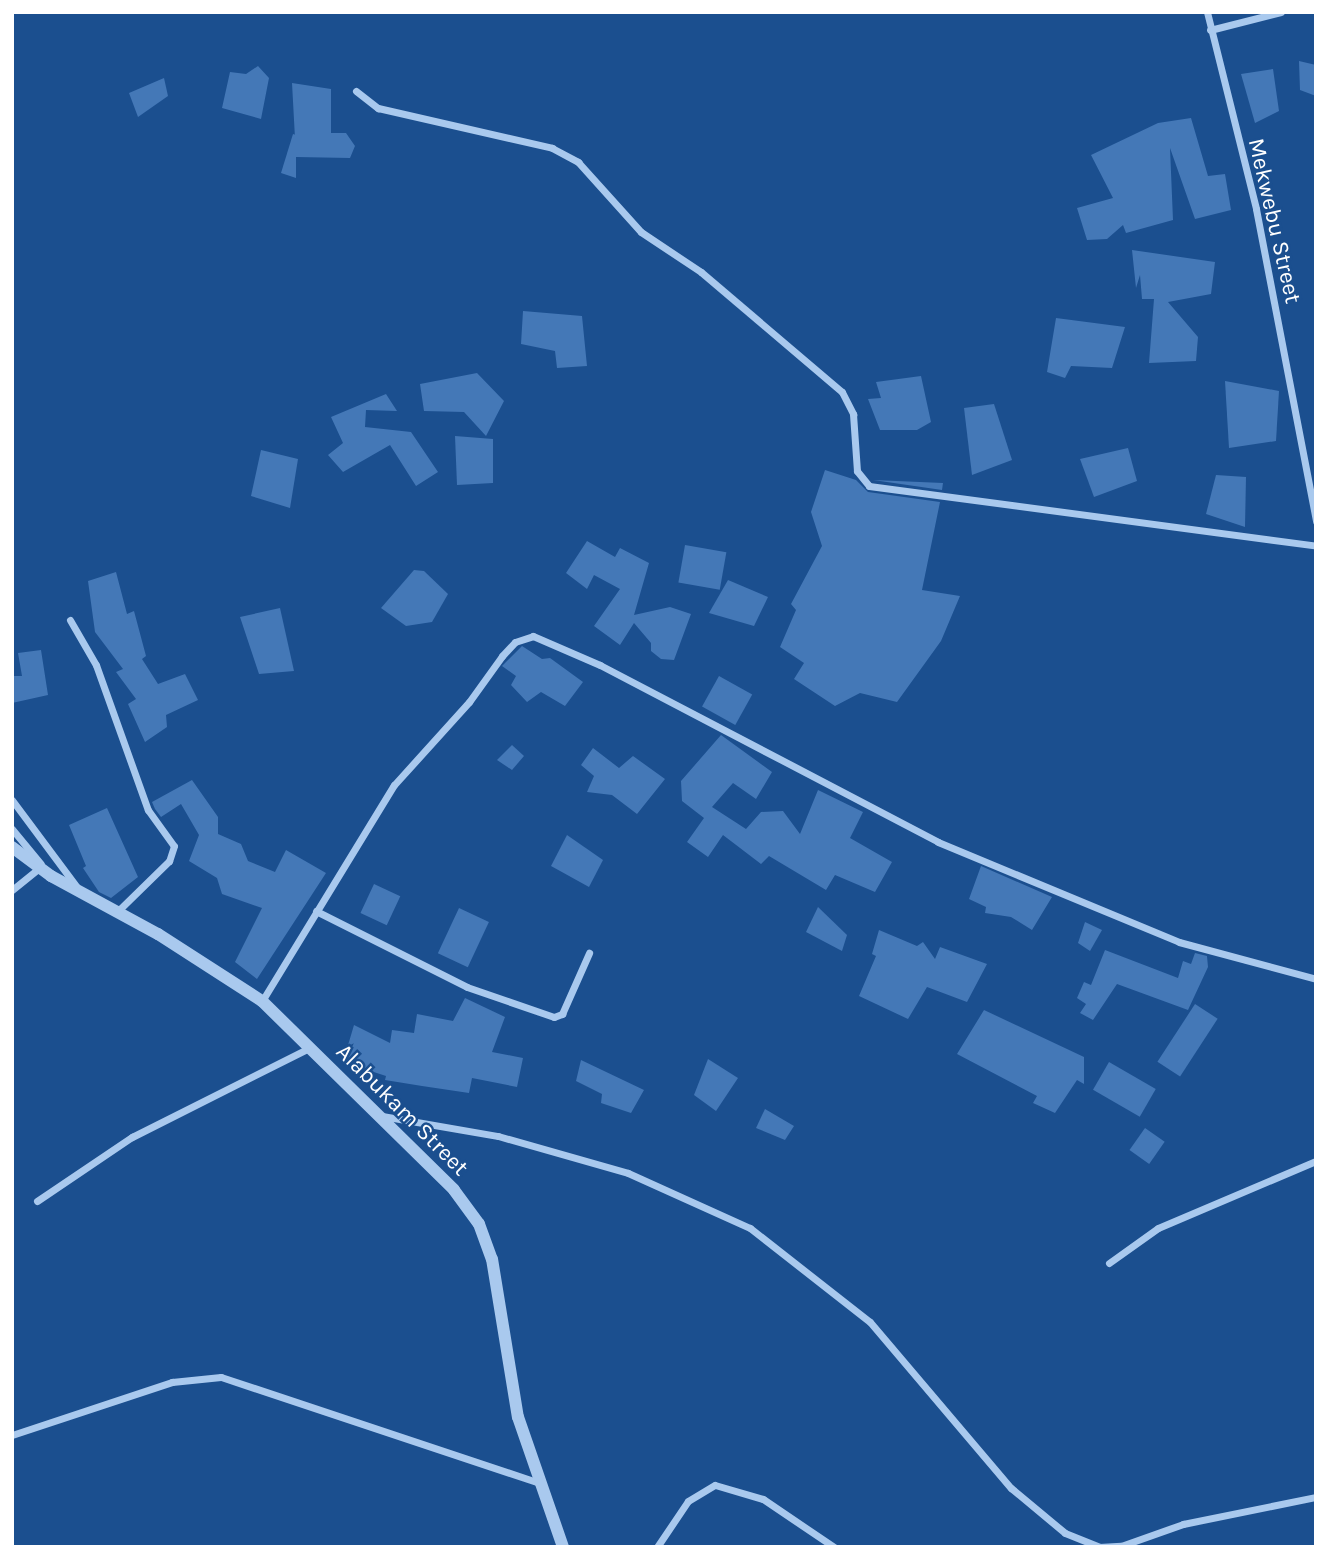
<!DOCTYPE html>
<html>
<head>
<meta charset="utf-8">
<style>
  body { margin:0 }
  #map { position:relative; width:1328px; height:1559px; overflow:hidden; background:#1b4f8f; font-family:Karla,sans-serif }
  div>[style] { position:absolute }
  [style*='--x'] { left:calc(var(--x)*1px); top:calc(var(--y)*1px); width:calc(var(--w)*1px); rotate:calc(var(--a)*1deg) }
  .building>* { inset:0; background:#4478b7; transform-origin:0 0 }
  .minor>* { height:7px; margin:-3.5px; padding:0 3.5px; transform-origin:3.5px; border-radius:3.5px; background:#a9c9ee }
  .tertiary>* { height:12px; margin:-6px; padding:0 6px; transform-origin:6px; border-radius:6px; background:#a9c9ee }
  span { translate:-50% -50%; white-space:nowrap; text-align:center; line-height:1.15; -webkit-text-stroke:5px #1b4f8f; paint-order:stroke }
  .street-label { font-size:23px; color:#fff }
  .frame { position:absolute; inset:0; border:14px solid #fff; pointer-events:none }
</style>
</head>
<body>
<div id="map">
  <div class="building">
    <i style="clip-path:polygon(1299px 61px,1316px 65px,1316px 96px,1300px 90px)"></i>
    <i style="clip-path:polygon(258px 66px,269px 78px,261px 119px,222px 108px,230px 72px,246px 74px)"></i>
    <i style="clip-path:polygon(1273px 69px,1279px 111px,1255px 123px,1241px 74px)"></i>
    <i style="clip-path:polygon(164px 78px,168px 96px,138px 117px,129px 93px)"></i>
    <i style="clip-path:polygon(292px 83px,331px 89px,331px 133px,346px 133px,355px 146px,350px 158px,296px 157px)"></i>
    <i style="clip-path:polygon(1191px 118px,1208px 176px,1225px 174px,1231px 210px,1195px 219px,1170px 148px,1173px 220px,1126px 233px,1123px 225px,1107px 239px,1087px 240px,1077px 208px,1113px 198px,1091px 155px,1158px 123px)"></i>
    <i style="clip-path:polygon(293px 134px,296px 135px,296px 178px,281px 173px)"></i>
    <i style="clip-path:polygon(1132px 250px,1215px 262px,1211px 294px,1168px 302px,1198px 337px,1196px 361px,1149px 363px,1154px 299px,1142px 299px,1140px 275px,1136px 288px)"></i>
    <i style="clip-path:polygon(523px 311px,582px 316px,587px 366px,557px 368px,555px 351px,521px 344px)"></i>
    <i style="clip-path:polygon(1056px 318px,1125px 327px,1112px 368px,1071px 366px,1065px 378px,1047px 372px)"></i>
    <i style="clip-path:polygon(477px 373px,504px 401px,486px 436px,464px 412px,424px 411px,420px 384px)"></i>
    <i style="clip-path:polygon(921px 376px,931px 422px,917px 430px,880px 430px,868px 399px,881px 398px,876px 382px)"></i>
    <i style="clip-path:polygon(1225px 381px,1279px 391px,1276px 441px,1229px 448px)"></i>
    <i style="clip-path:polygon(386px 394px,397px 411px,366px 410px,365px 427px,411px 432px,438px 472px,416px 486px,390px 445px,343px 472px,328px 455px,343px 443px,331px 417px)"></i>
    <i style="clip-path:polygon(994px 404px,1012px 460px,972px 475px,964px 408px)"></i>
    <i style="clip-path:polygon(455px 436px,493px 439px,493px 483px,457px 485px)"></i>
    <i style="clip-path:polygon(1128px 448px,1137px 481px,1094px 497px,1080px 459px)"></i>
    <i style="clip-path:polygon(261px 450px,298px 459px,290px 508px,251px 496px)"></i>
    <i style="clip-path:polygon(825px 470px,856px 480px,868px 492px,940px 502px,922px 590px,960px 596px,941px 641px,897px 702px,860px 693px,835px 706px,794px 679px,804px 663px,780px 647px,796px 610px,791px 604px,822px 546px,811px 512px)"></i>
    <i style="clip-path:polygon(1216px 475px,1246px 477px,1245px 527px,1206px 514px)"></i>
    <i style="clip-path:polygon(873px 480px,943px 483px,942px 490px)"></i>
    <i style="clip-path:polygon(587px 541px,615px 557px,620px 548px,649px 563px,634px 615px,670px 607px,691px 614px,674px 660px,661px 659px,651px 651px,651px 643px,634px 623px,620px 645px,594px 626px,620px 589px,594px 575px,587px 589px,566px 573px)"></i>
    <i style="left:685px;top:545px;width:42px;height:38px;rotate:10deg"></i>
    <i style="clip-path:polygon(414px 570px,424px 571px,448px 594px,432px 622px,406px 626px,381px 608px)"></i>
    <i style="clip-path:polygon(116px 572px,127px 614px,134px 611px,146px 656px,142px 659px,158px 684px,185px 674px,198px 700px,166px 715px,167px 727px,145px 742px,128px 704px,136px 699px,116px 672px,123px 669px,95px 632px,88px 581px)"></i>
    <i style="clip-path:polygon(728px 580px,768px 597px,754px 626px,709px 613px)"></i>
    <i style="clip-path:polygon(280px 608px,294px 671px,259px 674px,240px 617px)"></i>
    <i style="clip-path:polygon(522px 646px,542px 659px,550px 658px,583px 682px,565px 706px,541px 692px,527px 702px,511px 685px,516px 676px,502px 666px)"></i>
    <i style="clip-path:polygon(41px 650px,48px 695px,12px 703px,12px 676px,22px 676px,18px 653px)"></i>
    <i style="left:719px;top:676px;width:38px;height:35px;rotate:29deg"></i>
    <i style="clip-path:polygon(721px 735px,772px 772px,756px 799px,733px 783px,712px 807px,746px 829px,761px 812px,783px 811px,800px 834px,818px 790px,863px 812px,850px 838px,892px 862px,875px 892px,835px 875px,826px 890px,769px 856px,761px 864px,723px 835px,708px 857px,687px 842px,704px 818px,682px 801px,681px 781px)"></i>
    <i style="clip-path:polygon(512px 745px,524px 756px,512px 770px,497px 760px)"></i>
    <i style="clip-path:polygon(593px 748px,619px 768px,633px 756px,665px 779px,637px 814px,612px 795px,587px 792px,594px 776px,581px 765px)"></i>
    <i style="clip-path:polygon(192px 780px,218px 817px,218px 834px,241px 844px,248px 861px,275px 872px,286px 850px,326px 873px,257px 979px,235px 962px,262px 908px,222px 894px,217px 878px,189px 861px,199px 835px,181px 804px,161px 817px,155px 809px,152px 802px)"></i>
    <i style="clip-path:polygon(107px 808px,138px 877px,111px 898px,99px 892px,83px 868px,86px 866px,69px 825px)"></i>
    <i style="clip-path:polygon(567px 835px,603px 860px,589px 887px,551px 866px)"></i>
    <i style="clip-path:polygon(981px 866px,1052px 897px,1032px 930px,1011px 917px,985px 913px,986px 907px,969px 899px)"></i>
    <i style="left:374px;top:884px;width:29px;height:32px;rotate:25deg"></i>
    <i style="clip-path:polygon(818px 907px,847px 935px,842px 951px,806px 932px)"></i>
    <i style="left:459px;top:908px;width:33px;height:50px;rotate:25deg"></i>
    <i style="clip-path:polygon(1085px 922px,1102px 930px,1090px 951px,1078px 943px)"></i>
    <i style="clip-path:polygon(879px 930px,917px 946px,923px 942px,935px 959px,940px 947px,987px 964px,967px 1002px,927px 987px,908px 1019px,859px 996px,876px 956px,872px 954px)"></i>
    <i style="clip-path:polygon(1105px 950px,1178px 978px,1183px 961px,1191px 964px,1195px 953px,1207px 956px,1208px 967px,1188px 1010px,1117px 984px,1093px 1020px,1080px 1013px,1086px 1004px,1077px 998px,1084px 982px,1091px 985px)"></i>
    <i style="clip-path:polygon(465px 998px,505px 1017px,492px 1052px,523px 1058px,517px 1087px,472px 1078px,469px 1093px,422px 1086px,385px 1080px,386px 1076px,343px 1062px,354px 1025px,390px 1043px,392px 1030px,414px 1033px,417px 1014px,453px 1021px)"></i>
    <i style="left:1195px;top:1004px;width:27px;height:69px;rotate:33deg"></i>
    <i style="clip-path:polygon(984px 1010px,1084px 1057px,1084px 1084px,1077px 1080px,1055px 1113px,1033px 1103px,1037px 1096px,957px 1054px)"></i>
    <i style="clip-path:polygon(708px 1059px,738px 1078px,716px 1111px,694px 1095px)"></i>
    <i style="clip-path:polygon(581px 1060px,644px 1090px,631px 1113px,601px 1103px,602px 1094px,576px 1081px)"></i>
    <i style="left:1109px;top:1062px;width:54px;height:32px;rotate:30deg"></i>
    <i style="clip-path:polygon(765px 1109px,794px 1126px,785px 1140px,756px 1128px)"></i>
    <i style="left:1145px;top:1128px;width:24px;height:27px;rotate:35deg"></i>
  </div>
  <div class="minor">
    <i style="--x:1207;--y:12;--w:203;--a:76"></i>
    <i style="--x:1256;--y:209;--w:318;--a:79.1"></i>
    <i style="--x:1210;--y:30;--w:73;--a:-14.2"></i>
    <i style="--x:356;--y:91;--w:28;--a:38"></i>
    <i style="--x:378;--y:108;--w:179;--a:12.9"></i>
    <i style="--x:552;--y:148;--w:30;--a:28"></i>
    <i style="--x:578;--y:162;--w:94;--a:48"></i>
    <i style="--x:641;--y:232;--w:72;--a:33.7"></i>
    <i style="--x:701;--y:272;--w:185;--a:40.4"></i>
    <i style="--x:842;--y:392;--w:25;--a:63"></i>
    <i style="--x:853;--y:414;--w:57;--a:86"></i>
    <i style="--x:857;--y:471;--w:19;--a:51"></i>
    <i style="--x:869;--y:486;--w:451;--a:7.6"></i>
    <i style="--x:70;--y:620;--w:52;--a:60"></i>
    <i style="--x:96;--y:665;--w:154;--a:70.3"></i>
    <i style="--x:148;--y:810;--w:44;--a:54.2"></i>
    <i style="--x:174;--y:846;--w:16;--a:108"></i>
    <i style="--x:169;--y:861;--w:73;--a:135.6"></i>
    <i style="--x:12;--y:800;--w:107;--a:53.3"></i>
    <i style="--x:12;--y:829;--w:45;--a:50.4"></i>
    <i style="--x:12;--y:890;--w:35;--a:-39"></i>
    <i style="--x:316;--y:911;--w:169;--a:26.7"></i>
    <i style="--x:467;--y:987;--w:92;--a:19"></i>
    <i style="--x:554;--y:1017;--w:9;--a:-21"></i>
    <i style="--x:562;--y:1014;--w:67;--a:-66.1"></i>
    <i style="--x:262;--y:1001;--w:253;--a:-58.6"></i>
    <i style="--x:394;--y:785;--w:112;--a:-47.9"></i>
    <i style="--x:469;--y:702;--w:57;--a:-54.3"></i>
    <i style="--x:502;--y:656;--w:19;--a:-47"></i>
    <i style="--x:515;--y:642;--w:19;--a:-18"></i>
    <i style="--x:533;--y:636;--w:73;--a:23.4"></i>
    <i style="--x:600;--y:665;--w:382;--a:27.6"></i>
    <i style="--x:938;--y:842;--w:261;--a:22.5"></i>
    <i style="--x:1179;--y:942;--w:142;--a:15.1"></i>
    <i style="--x:382;--y:1116;--w:118;--a:9.8"></i>
    <i style="--x:498;--y:1136;--w:135;--a:15.9"></i>
    <i style="--x:628;--y:1173;--w:134;--a:24.3"></i>
    <i style="--x:750;--y:1228;--w:152;--a:38.1"></i>
    <i style="--x:870;--y:1322;--w:218;--a:49.7"></i>
    <i style="--x:1011;--y:1488;--w:70;--a:39.8"></i>
    <i style="--x:1065;--y:1533;--w:37;--a:22"></i>
    <i style="--x:1099;--y:1547;--w:22;--a:-3"></i>
    <i style="--x:1121;--y:1546;--w:66;--a:-19.5"></i>
    <i style="--x:1183;--y:1524;--w:136;--a:-11.5"></i>
    <i style="--x:37;--y:1201;--w:115;--a:-34"></i>
    <i style="--x:132;--y:1137;--w:198;--a:-26.7"></i>
    <i style="--x:1109;--y:1263;--w:60;--a:-35.5"></i>
    <i style="--x:1158;--y:1228;--w:172;--a:-23"></i>
    <i style="--x:12;--y:1435;--w:169;--a:-18.3"></i>
    <i style="--x:172;--y:1382;--w:49;--a:-5.8"></i>
    <i style="--x:221;--y:1377;--w:335;--a:18.4"></i>
    <i style="--x:657;--y:1547;--w:55;--a:-56"></i>
    <i style="--x:688;--y:1501;--w:31;--a:-31"></i>
    <i style="--x:715;--y:1485;--w:50;--a:16.3"></i>
    <i style="--x:763;--y:1499;--w:86;--a:34.1"></i>
  </div>
  <div class="tertiary">
    <i style="--x:12;--y:847;--w:49;--a:36.6"></i>
    <i style="--x:51;--y:876;--w:122;--a:28.5"></i>
    <i style="--x:158;--y:934;--w:124;--a:32.8"></i>
    <i style="--x:262;--y:1001;--w:269;--a:44.5"></i>
    <i style="--x:454;--y:1190;--w:42;--a:53.7"></i>
    <i style="--x:479;--y:1224;--w:37;--a:70"></i>
    <i style="--x:492;--y:1259;--w:160;--a:80.7"></i>
    <i style="--x:518;--y:1417;--w:138;--a:70.9"></i>
  </div>
  <div class="street-label">
    <span style="left:1274px;top:221px;rotate:77deg">Mekwebu Street</span>
    <span style="left:402px;top:1110px;rotate:45deg">Alabukam Street</span>
  </div>
  <div class="frame"></div>
</div>
</body>
</html>
